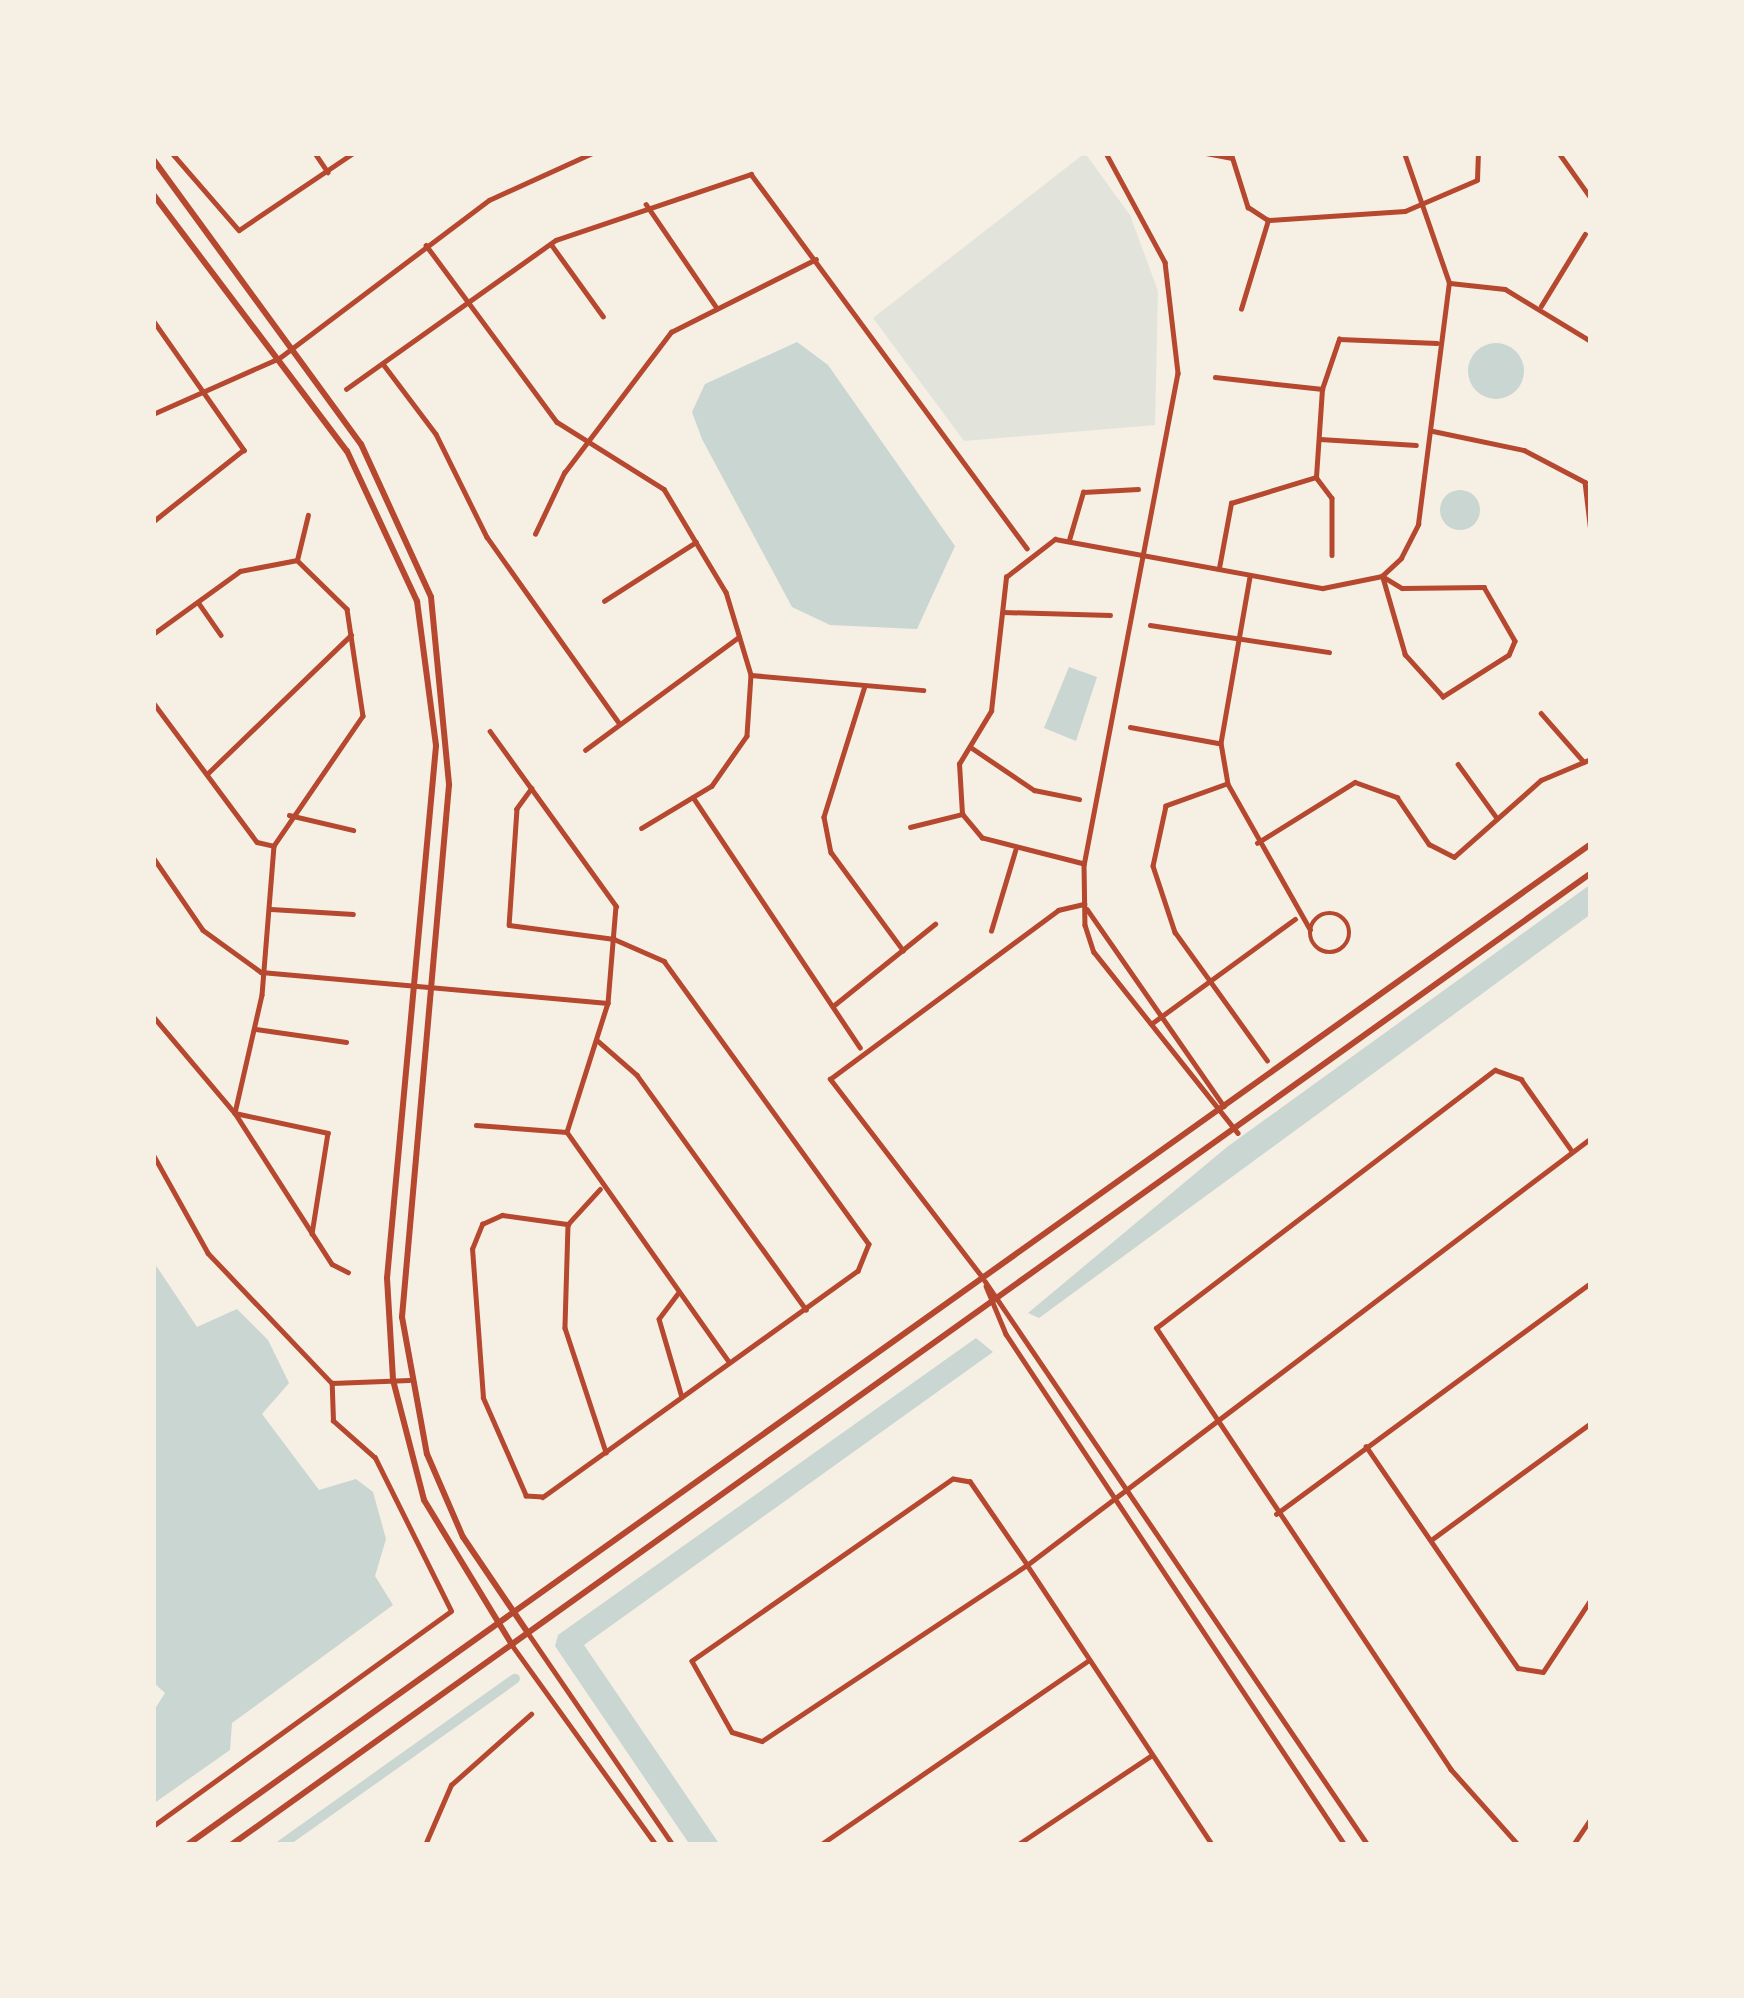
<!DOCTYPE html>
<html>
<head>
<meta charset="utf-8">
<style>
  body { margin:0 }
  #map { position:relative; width:1744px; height:1998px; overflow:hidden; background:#f6efe4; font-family:"Public Sans",sans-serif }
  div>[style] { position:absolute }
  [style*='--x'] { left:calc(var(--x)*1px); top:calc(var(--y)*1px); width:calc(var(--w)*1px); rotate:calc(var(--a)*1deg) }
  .green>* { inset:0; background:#e2e4dc }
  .water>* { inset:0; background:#c9d6d2 }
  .round { border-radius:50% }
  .canal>* { height:10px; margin:-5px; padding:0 5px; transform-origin:5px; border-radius:5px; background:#c9d6d2 }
  .minor>* { height:4.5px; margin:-2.25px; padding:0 2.25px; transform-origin:2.25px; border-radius:2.25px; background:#b5482f }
  .minor>.ring { margin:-2.25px; padding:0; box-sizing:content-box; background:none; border:4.5px solid #b5482f; border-radius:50% }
  .tertiary>* { height:4.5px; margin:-2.25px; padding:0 2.25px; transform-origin:2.25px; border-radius:2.25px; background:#b5482f }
  .primary>* { height:6px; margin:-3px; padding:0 3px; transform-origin:3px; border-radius:3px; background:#b5482f }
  span { translate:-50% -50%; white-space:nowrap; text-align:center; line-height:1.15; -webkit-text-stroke:10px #f6efe4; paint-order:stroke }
  .frame { position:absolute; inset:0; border:156px solid #f6efe4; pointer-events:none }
</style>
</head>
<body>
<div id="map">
  <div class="green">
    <i style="clip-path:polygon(1085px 153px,1130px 215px,1158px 291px,1155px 425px,964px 441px,873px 318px)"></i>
  </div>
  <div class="water">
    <i style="clip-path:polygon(797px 342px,828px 365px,955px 546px,917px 629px,830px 625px,792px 607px,702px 439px,692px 412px,705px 384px)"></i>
    <i class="round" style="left:1468px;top:343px;width:56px;height:56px"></i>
    <i class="round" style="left:1440px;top:490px;width:40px;height:40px"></i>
    <i style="clip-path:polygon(1069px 667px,1097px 677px,1076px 741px,1044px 728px)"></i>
    <i style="clip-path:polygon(1591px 884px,1591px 914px,1039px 1318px,1028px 1313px,1227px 1147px)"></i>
    <i style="clip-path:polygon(153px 1261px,197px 1327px,237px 1309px,268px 1340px,289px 1383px,262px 1414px,319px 1490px,356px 1479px,373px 1492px,386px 1539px,375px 1576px,393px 1605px,232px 1723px,230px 1750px,153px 1804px,153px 1712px,165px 1693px,153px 1682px)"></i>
    <i style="clip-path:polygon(976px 1338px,993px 1352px,584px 1645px,720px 1845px,690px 1845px,555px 1646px,558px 1635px)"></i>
  </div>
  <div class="canal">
    <i style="--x:281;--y:1845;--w:287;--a:-35.4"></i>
  </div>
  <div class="minor">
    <i style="--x:172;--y:153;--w:102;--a:49"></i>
    <i style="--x:239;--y:230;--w:138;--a:-34"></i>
    <i style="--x:315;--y:153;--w:23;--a:56"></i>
    <i style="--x:1206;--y:153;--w:25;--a:11"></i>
    <i style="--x:1231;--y:153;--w:57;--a:72.5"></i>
    <i style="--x:1248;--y:207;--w:24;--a:33"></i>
    <i style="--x:1268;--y:220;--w:137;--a:-3.8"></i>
    <i style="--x:1405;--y:211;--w:78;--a:-23.3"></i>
    <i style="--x:1477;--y:180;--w:27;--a:-88"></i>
    <i style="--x:646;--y:204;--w:126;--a:55.7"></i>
    <i style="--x:551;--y:244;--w:89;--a:54.2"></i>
    <i style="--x:426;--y:245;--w:220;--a:53.5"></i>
    <i style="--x:557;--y:422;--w:126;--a:32.1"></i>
    <i style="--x:664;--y:489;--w:120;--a:59"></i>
    <i style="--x:726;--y:592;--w:87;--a:73.2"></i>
    <i style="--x:751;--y:675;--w:61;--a:93.8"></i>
    <i style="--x:747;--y:736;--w:61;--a:125"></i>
    <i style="--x:712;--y:786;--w:82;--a:149"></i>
    <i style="--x:1450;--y:283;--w:55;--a:6.2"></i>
    <i style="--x:1505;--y:289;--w:100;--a:31.2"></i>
    <i style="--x:1541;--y:306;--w:84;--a:-58.6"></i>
    <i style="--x:1241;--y:309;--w:93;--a:-73.1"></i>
    <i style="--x:153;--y:320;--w:159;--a:55"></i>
    <i style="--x:244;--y:450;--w:116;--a:141.6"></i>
    <i style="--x:384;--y:365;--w:86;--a:53"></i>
    <i style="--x:436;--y:434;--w:115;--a:63.7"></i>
    <i style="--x:487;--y:537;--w:229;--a:54.6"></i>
    <i style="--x:1215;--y:377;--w:108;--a:6.4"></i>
    <i style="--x:346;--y:389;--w:257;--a:-35.4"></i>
    <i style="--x:556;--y:240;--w:206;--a:-18.7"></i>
    <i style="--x:751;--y:174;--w:465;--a:53.6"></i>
    <i style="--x:153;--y:414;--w:136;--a:-23.9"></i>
    <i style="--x:1433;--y:431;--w:93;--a:11.8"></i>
    <i style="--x:1524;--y:450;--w:69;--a:27.7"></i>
    <i style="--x:1585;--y:482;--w:50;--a:83.2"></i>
    <i style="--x:1320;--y:439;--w:96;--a:3.6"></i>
    <i style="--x:1316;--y:477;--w:88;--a:-86.1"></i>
    <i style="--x:1322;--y:389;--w:53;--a:-71.2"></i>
    <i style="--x:1339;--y:339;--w:98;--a:2.3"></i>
    <i style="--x:1316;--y:477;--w:26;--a:53"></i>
    <i style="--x:1332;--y:498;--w:57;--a:90"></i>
    <i style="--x:535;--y:534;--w:68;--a:-64.6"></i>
    <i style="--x:564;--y:473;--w:177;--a:-52.8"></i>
    <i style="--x:671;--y:332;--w:162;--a:-26.7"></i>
    <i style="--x:1069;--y:540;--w:50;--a:-73.7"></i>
    <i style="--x:1083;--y:492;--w:55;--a:-3.1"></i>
    <i style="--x:297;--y:560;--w:70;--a:44.4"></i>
    <i style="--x:347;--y:609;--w:108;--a:81.5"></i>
    <i style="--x:363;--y:716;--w:158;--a:124.4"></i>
    <i style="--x:274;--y:846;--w:149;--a:94.6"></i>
    <i style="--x:262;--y:995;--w:121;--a:102.9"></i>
    <i style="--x:235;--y:1113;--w:95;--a:12.1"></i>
    <i style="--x:328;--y:1133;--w:102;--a:99"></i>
    <i style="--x:297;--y:560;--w:46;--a:-76.3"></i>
    <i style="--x:1219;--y:568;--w:66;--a:-79.5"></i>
    <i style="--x:1231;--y:503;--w:89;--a:-17"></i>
    <i style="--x:1382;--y:576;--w:23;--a:31"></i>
    <i style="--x:1402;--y:588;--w:82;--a:-0.7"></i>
    <i style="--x:1484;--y:587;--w:62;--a:60.1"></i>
    <i style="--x:1515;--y:641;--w:15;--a:113"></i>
    <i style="--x:1509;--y:655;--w:78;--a:147.5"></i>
    <i style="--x:1443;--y:697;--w:57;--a:-132.1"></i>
    <i style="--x:1405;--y:655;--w:82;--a:-106.2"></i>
    <i style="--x:1250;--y:577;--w:169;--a:99.9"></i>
    <i style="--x:1221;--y:743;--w:42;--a:80.3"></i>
    <i style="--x:1228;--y:784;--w:167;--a:60.5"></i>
    <i style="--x:604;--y:601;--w:109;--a:-32.7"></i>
    <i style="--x:198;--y:602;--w:40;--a:55.1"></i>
    <i style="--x:1003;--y:612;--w:107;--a:1.6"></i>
    <i style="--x:1150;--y:625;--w:181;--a:8.6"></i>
    <i style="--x:153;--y:634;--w:107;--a:-35.9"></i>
    <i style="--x:240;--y:571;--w:58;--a:-10.9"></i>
    <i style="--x:751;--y:675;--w:173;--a:5"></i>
    <i style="--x:865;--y:686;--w:137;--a:107.4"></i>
    <i style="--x:824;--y:817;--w:36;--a:79"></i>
    <i style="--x:831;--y:852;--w:122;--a:53.7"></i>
    <i style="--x:153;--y:702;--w:174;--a:53.4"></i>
    <i style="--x:257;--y:842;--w:17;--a:13"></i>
    <i style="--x:1541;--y:713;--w:65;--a:48.7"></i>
    <i style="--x:1130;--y:727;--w:89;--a:10.3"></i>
    <i style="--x:490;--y:731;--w:216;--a:54.2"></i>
    <i style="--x:616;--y:906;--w:97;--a:94.7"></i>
    <i style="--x:608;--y:1003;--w:135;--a:107.6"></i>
    <i style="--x:567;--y:1132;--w:281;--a:54.8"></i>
    <i style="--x:972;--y:748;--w:75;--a:34.1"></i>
    <i style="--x:1034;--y:790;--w:46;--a:11.3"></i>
    <i style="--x:585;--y:750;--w:191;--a:-36.3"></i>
    <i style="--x:1458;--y:764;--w:67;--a:54.2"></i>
    <i style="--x:207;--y:774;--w:200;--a:-44"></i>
    <i style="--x:1227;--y:784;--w:65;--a:160.2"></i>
    <i style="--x:1166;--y:806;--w:61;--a:102.2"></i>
    <i style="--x:1153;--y:866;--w:70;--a:71.6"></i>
    <i style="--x:1175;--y:932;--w:158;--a:54.3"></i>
    <i style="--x:532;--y:788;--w:26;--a:126"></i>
    <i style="--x:517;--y:809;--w:116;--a:93.9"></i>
    <i style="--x:509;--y:925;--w:106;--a:7.6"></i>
    <i style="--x:614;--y:939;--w:55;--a:23.7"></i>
    <i style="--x:664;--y:961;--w:349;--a:54.1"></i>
    <i style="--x:869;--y:1244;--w:29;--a:112"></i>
    <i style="--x:858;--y:1271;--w:388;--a:144.3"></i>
    <i style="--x:543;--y:1497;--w:17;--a:-177"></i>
    <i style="--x:526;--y:1496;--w:107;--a:-113.7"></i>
    <i style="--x:483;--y:1398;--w:149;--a:-94.2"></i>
    <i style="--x:472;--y:1249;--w:27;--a:-68"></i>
    <i style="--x:482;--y:1224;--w:22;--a:-24"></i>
    <i style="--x:502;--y:1215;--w:67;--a:7.8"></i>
    <i style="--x:693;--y:797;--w:301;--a:56.3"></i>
    <i style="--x:289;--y:815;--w:66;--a:13.2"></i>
    <i style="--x:910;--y:827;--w:54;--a:-14"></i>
    <i style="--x:1257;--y:843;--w:115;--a:-31.9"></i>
    <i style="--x:1355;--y:782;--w:45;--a:19.7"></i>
    <i style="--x:1397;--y:797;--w:57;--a:55.8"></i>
    <i style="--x:1429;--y:844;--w:28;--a:27"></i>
    <i style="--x:1454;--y:857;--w:116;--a:-41.5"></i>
    <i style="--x:1541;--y:780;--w:54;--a:-22.8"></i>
    <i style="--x:153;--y:857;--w:88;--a:55.6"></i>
    <i style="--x:203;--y:930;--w:72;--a:35.9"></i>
    <i style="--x:261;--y:972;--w:348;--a:5.1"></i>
    <i style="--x:1084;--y:864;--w:105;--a:-165.7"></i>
    <i style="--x:982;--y:838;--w:31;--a:-130"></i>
    <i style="--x:962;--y:814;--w:50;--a:-93.4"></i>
    <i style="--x:959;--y:764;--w:62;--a:-58.9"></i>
    <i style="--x:991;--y:711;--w:135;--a:-83.6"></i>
    <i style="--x:1006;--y:577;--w:62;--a:-37.8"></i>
    <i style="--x:1055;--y:539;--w:272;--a:10.4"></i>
    <i style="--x:1323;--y:588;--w:60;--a:-11.5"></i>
    <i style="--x:1382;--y:576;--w:26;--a:-43"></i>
    <i style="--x:1401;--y:558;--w:38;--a:-63"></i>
    <i style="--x:1418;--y:524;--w:243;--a:-82.7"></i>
    <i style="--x:1449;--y:283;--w:138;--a:-109.1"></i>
    <i style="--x:271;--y:909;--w:82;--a:3.5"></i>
    <i class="ring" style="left:1310px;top:913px;width:35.5px;height:35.5px"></i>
    <i style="--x:991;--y:931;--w:84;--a:-73.3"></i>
    <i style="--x:833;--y:1006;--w:131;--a:-38.8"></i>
    <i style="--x:153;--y:1016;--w:127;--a:49.8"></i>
    <i style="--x:235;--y:1113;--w:179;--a:57.3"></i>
    <i style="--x:332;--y:1264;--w:18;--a:27"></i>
    <i style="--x:1151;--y:1024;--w:178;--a:-36.1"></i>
    <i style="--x:256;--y:1029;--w:91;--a:8.2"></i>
    <i style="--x:598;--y:1041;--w:52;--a:41.1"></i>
    <i style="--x:637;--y:1075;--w:289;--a:54.2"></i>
    <i style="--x:476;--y:1125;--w:91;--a:4.4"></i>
    <i style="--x:153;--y:1154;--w:113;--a:60.9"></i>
    <i style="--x:208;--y:1253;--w:180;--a:46.4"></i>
    <i style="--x:568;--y:1224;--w:47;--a:-47.6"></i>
    <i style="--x:568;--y:1225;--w:103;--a:91.7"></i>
    <i style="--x:565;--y:1328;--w:131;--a:71.7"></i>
    <i style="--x:981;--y:1276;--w:248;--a:-127.5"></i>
    <i style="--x:830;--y:1079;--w:284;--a:-36.5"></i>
    <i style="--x:1058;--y:910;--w:27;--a:-13"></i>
    <i style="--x:678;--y:1294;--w:31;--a:127"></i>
    <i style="--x:659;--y:1319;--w:81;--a:73.6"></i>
    <i style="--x:332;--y:1383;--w:77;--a:-2.2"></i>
    <i style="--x:1366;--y:1446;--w:269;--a:55.6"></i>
    <i style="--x:1518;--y:1668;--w:25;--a:9"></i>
    <i style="--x:1543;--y:1672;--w:87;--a:-56.7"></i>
    <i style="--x:1276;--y:1514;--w:391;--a:-36.3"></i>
    <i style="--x:1431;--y:1540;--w:198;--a:-36.2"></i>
    <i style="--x:153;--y:1826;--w:367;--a:-35.8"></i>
    <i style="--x:451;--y:1611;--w:171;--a:-116.4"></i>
    <i style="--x:375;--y:1458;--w:56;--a:-138.6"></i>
    <i style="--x:333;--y:1421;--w:38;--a:-92"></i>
    <i style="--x:425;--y:1845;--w:65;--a:-66.6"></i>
    <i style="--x:451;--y:1785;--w:107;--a:-41.6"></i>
    <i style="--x:820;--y:1845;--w:326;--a:-34.5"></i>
    <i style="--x:1017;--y:1845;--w:162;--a:-33.7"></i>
    <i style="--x:1212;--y:1845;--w:336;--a:-123.5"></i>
    <i style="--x:1027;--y:1565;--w:101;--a:-124.5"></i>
    <i style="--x:970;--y:1482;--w:17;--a:-170"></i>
    <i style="--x:953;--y:1479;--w:318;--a:145.1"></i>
    <i style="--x:692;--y:1661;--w:81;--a:60.6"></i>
    <i style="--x:732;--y:1732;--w:31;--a:17"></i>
    <i style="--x:762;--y:1741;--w:318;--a:-33.6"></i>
    <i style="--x:1027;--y:1565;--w:707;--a:-37.13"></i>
    <i style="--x:1518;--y:1845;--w:101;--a:-131.8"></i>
    <i style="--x:1451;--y:1770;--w:531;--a:-123.72"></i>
    <i style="--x:1156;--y:1328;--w:426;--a:-37.3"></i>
    <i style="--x:1495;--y:1070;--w:28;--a:19"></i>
    <i style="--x:1521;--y:1079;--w:88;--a:54.7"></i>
    <i style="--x:1573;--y:1845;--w:32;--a:-56"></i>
  </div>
  <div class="tertiary">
    <i style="--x:1106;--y:153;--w:124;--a:61.6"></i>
    <i style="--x:1165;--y:262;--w:112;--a:83.3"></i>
    <i style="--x:1178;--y:373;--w:500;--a:100.8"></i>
    <i style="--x:1084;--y:864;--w:61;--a:89.1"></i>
    <i style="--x:1085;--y:925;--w:28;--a:72"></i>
    <i style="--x:1094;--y:952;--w:231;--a:51.5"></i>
    <i style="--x:1559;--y:153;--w:55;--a:54.6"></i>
    <i style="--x:278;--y:359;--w:264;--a:-37"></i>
    <i style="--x:489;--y:200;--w:113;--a:-24.5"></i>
    <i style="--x:1087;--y:909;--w:240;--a:55.2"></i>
    <i style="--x:985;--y:1281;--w:682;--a:55.82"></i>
    <i style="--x:986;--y:1286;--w:52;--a:67.4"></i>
    <i style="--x:1006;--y:1334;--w:613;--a:56.44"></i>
    <i style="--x:528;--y:1633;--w:257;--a:55.6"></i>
    <i style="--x:512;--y:1645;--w:246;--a:54.2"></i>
  </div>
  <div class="primary">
    <i style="--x:153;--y:159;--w:353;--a:53.9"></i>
    <i style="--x:361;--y:444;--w:168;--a:65.4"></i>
    <i style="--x:431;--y:597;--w:189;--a:84.5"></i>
    <i style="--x:449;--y:785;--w:534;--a:95.05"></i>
    <i style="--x:402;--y:1317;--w:139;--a:79.7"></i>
    <i style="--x:427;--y:1454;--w:90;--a:66.6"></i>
    <i style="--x:463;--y:1537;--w:116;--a:55.9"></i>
    <i style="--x:153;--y:194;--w:322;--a:53"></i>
    <i style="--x:347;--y:451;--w:166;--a:65"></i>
    <i style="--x:417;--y:601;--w:146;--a:82.5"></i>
    <i style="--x:436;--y:746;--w:534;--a:95.26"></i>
    <i style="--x:387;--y:1278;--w:102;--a:86.6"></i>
    <i style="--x:393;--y:1380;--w:124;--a:75.5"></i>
    <i style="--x:424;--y:1500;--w:170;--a:58.7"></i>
    <i style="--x:187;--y:1845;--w:1724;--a:-35.49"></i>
    <i style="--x:231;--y:1845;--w:1672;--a:-35.55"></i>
  </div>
  <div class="frame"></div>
</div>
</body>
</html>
